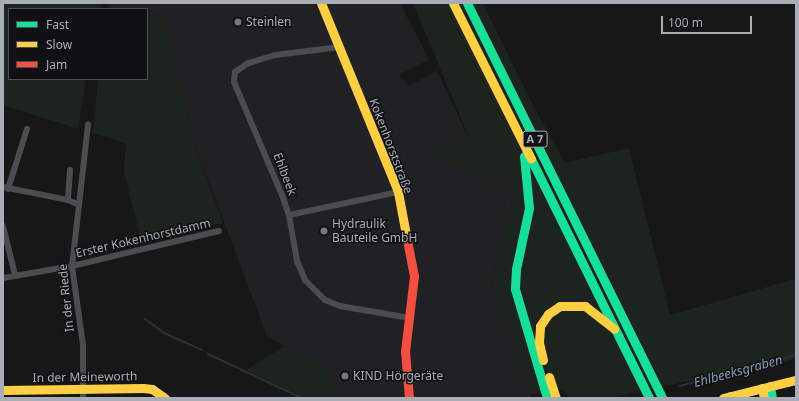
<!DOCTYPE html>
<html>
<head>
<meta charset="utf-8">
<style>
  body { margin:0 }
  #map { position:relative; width:799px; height:401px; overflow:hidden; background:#171717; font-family:"Noto Sans",sans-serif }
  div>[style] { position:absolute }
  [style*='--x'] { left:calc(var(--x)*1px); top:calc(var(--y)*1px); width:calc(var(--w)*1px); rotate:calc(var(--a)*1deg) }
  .built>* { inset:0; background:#212123 }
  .green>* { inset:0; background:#1d241e }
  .stream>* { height:2px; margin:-1px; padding:0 1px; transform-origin:1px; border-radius:1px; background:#2a3239 }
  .street>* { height:6px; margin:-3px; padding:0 3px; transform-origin:3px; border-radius:3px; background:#4b4c50 }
  .fast>* { height:9px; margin:-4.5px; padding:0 4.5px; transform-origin:4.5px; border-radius:4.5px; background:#16e098 }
  .slow>* { height:9px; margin:-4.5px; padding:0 4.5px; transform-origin:4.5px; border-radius:4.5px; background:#ffcf43 }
  .jam>* { height:9px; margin:-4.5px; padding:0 4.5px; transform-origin:4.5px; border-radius:4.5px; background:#f24e42 }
  .dots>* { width:11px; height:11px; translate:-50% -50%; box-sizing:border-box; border:2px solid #111113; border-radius:50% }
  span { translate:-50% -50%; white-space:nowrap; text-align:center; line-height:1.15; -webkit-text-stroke:3px #111113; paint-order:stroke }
  .shield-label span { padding:1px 3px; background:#111113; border:1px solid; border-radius:3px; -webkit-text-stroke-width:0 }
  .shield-label { font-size:11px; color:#a8adb8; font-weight:700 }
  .poi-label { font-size:12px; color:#a8adb8 }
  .left { translate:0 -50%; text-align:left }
  .street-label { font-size:12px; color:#a8adb8 }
  .water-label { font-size:13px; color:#7f9bb3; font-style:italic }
  .frame { position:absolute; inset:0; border:4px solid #a8adb8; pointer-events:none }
  .legend { position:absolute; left:8px; top:8px; width:140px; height:72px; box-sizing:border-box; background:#111113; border:1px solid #4d4f55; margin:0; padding:5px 7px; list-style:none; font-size:12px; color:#a8adb8 }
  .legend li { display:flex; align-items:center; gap:8px; height:20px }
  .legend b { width:20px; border:1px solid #4d4f55 }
  .scale { position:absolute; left:661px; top:16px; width:91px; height:18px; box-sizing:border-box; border:2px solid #a8adb8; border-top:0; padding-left:5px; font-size:12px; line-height:14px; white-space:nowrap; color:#a8adb8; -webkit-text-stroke:3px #111113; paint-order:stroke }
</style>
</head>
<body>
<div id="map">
  <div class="built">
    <i style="clip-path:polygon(109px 3px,400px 3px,429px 60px,399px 75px,409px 86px,437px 71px,468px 136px,444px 153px,448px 166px,469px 162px,474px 181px,509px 173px,512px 206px,491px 280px,500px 315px,531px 398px,332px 398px,328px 369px,267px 336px,194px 142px,162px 15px,147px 16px,147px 9px,107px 9px)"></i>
  </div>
  <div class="green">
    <i style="clip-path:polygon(3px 3px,102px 3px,100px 9px,9px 9px,9px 79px,86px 79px,78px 129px,3px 105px)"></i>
    <i style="clip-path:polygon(413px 3px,483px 3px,527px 94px,565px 163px,629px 148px,670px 315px,795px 279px,796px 359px,607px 398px,570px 398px,562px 389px,529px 395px,500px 315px,491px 280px,512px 206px,509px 173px,474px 181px,469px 162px,448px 166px,444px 154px,440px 154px,436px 144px,468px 135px)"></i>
    <i style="clip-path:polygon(162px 15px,194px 142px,223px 223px,141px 240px,124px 172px,126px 143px,93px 133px,98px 79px,147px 79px,147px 16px)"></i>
    <i style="clip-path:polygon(286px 345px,328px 369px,332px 398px,305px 398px,246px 370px)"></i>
  </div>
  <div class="stream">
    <i style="--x:145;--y:319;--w:24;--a:36"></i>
    <i style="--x:164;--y:333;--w:42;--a:24.1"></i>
    <i style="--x:208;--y:354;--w:104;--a:25.1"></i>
    <i style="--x:680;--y:386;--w:120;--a:-15"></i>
  </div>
  <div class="street">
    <i style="--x:340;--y:47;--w:65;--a:173"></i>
    <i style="--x:275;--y:55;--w:28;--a:163"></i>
    <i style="--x:248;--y:63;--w:16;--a:145"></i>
    <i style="--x:235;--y:72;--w:10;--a:96"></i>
    <i style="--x:234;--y:82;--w:123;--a:67"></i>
    <i style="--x:282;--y:195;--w:21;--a:71"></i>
    <i style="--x:289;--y:215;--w:47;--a:80.1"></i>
    <i style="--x:297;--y:261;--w:21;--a:67"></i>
    <i style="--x:305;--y:280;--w:28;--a:45"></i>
    <i style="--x:325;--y:300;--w:16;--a:22"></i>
    <i style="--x:340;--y:306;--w:71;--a:9.7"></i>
    <i style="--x:70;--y:170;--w:30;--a:94"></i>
    <i style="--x:68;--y:200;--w:12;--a:24"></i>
    <i style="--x:79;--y:205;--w:61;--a:96.5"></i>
    <i style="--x:72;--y:266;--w:80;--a:82.1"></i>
    <i style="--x:83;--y:345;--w:53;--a:90"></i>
    <i style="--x:3;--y:187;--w:66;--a:11.3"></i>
    <i style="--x:8;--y:189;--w:63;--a:-72.4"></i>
    <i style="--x:79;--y:205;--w:81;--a:-83.6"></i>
    <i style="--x:289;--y:215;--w:111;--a:-11.9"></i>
    <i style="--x:3;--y:226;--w:50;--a:76.2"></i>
    <i style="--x:3;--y:278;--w:70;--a:-9.9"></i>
    <i style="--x:72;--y:266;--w:151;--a:-13.4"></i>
  </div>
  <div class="fast">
    <i style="--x:467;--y:3;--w:441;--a:63.7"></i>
    <i style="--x:524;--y:156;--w:52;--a:84.5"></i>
    <i style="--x:529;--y:208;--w:62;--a:102"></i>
    <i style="--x:516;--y:269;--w:20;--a:93"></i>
    <i style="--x:515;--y:289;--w:114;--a:73.6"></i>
    <i style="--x:531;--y:159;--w:267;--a:63.7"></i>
    <i style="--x:770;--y:386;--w:12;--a:81"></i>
    <i style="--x:730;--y:396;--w:14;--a:8"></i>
  </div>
  <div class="slow">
    <i style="--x:321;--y:3;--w:204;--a:67.8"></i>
    <i style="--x:398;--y:192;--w:49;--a:79.4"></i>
    <i style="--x:453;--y:3;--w:174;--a:63.4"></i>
    <i style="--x:543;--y:360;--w:18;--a:-103"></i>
    <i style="--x:539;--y:342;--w:16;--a:-86"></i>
    <i style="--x:540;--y:326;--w:14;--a:-56"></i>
    <i style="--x:548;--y:314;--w:14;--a:-34"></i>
    <i style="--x:560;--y:306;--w:25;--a:0"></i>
    <i style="--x:585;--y:306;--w:37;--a:38"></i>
    <i style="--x:549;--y:377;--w:22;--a:72"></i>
    <i style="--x:762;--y:388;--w:10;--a:79"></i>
    <i style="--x:3;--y:390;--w:140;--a:-0.8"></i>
    <i style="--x:143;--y:388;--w:9;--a:6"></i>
    <i style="--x:152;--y:389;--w:16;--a:35"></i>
    <i style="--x:723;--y:398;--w:75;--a:-13.9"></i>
  </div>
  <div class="jam">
    <i style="--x:407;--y:240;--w:37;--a:79"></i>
    <i style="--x:414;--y:276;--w:76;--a:96.8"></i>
    <i style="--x:405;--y:351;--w:47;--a:85.1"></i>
  </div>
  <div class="dots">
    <i style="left:238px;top:22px;background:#757880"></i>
    <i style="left:324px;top:231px;background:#757880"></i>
    <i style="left:345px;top:376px;background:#757880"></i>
  </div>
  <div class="shield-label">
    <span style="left:535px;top:139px">A 7</span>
  </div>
  <div class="poi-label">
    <span class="left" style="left:246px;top:22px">Steinlen</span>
    <span class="left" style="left:332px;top:231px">Hydraulik<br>Bauteile GmbH</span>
    <span class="left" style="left:353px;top:376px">KIND Hörgeräte</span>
  </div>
  <div class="street-label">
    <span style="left:391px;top:146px;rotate:69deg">Kokenhorststraße</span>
    <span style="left:285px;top:174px;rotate:69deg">Ehlbeek</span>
    <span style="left:143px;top:238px;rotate:-13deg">Erster Kokenhorstdamm</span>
    <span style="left:66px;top:298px;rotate:-96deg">In der Riede</span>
    <span style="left:85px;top:377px;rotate:-1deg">In der Meineworth</span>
  </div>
  <div class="water-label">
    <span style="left:738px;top:371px;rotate:-15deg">Ehlbeeksgraben</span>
  </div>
  <div class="frame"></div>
  <ul class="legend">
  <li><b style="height:5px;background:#16e098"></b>Fast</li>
  <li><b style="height:5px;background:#ffcf43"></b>Slow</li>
  <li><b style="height:5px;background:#f24e42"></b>Jam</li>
  </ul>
  <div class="scale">100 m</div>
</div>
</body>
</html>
